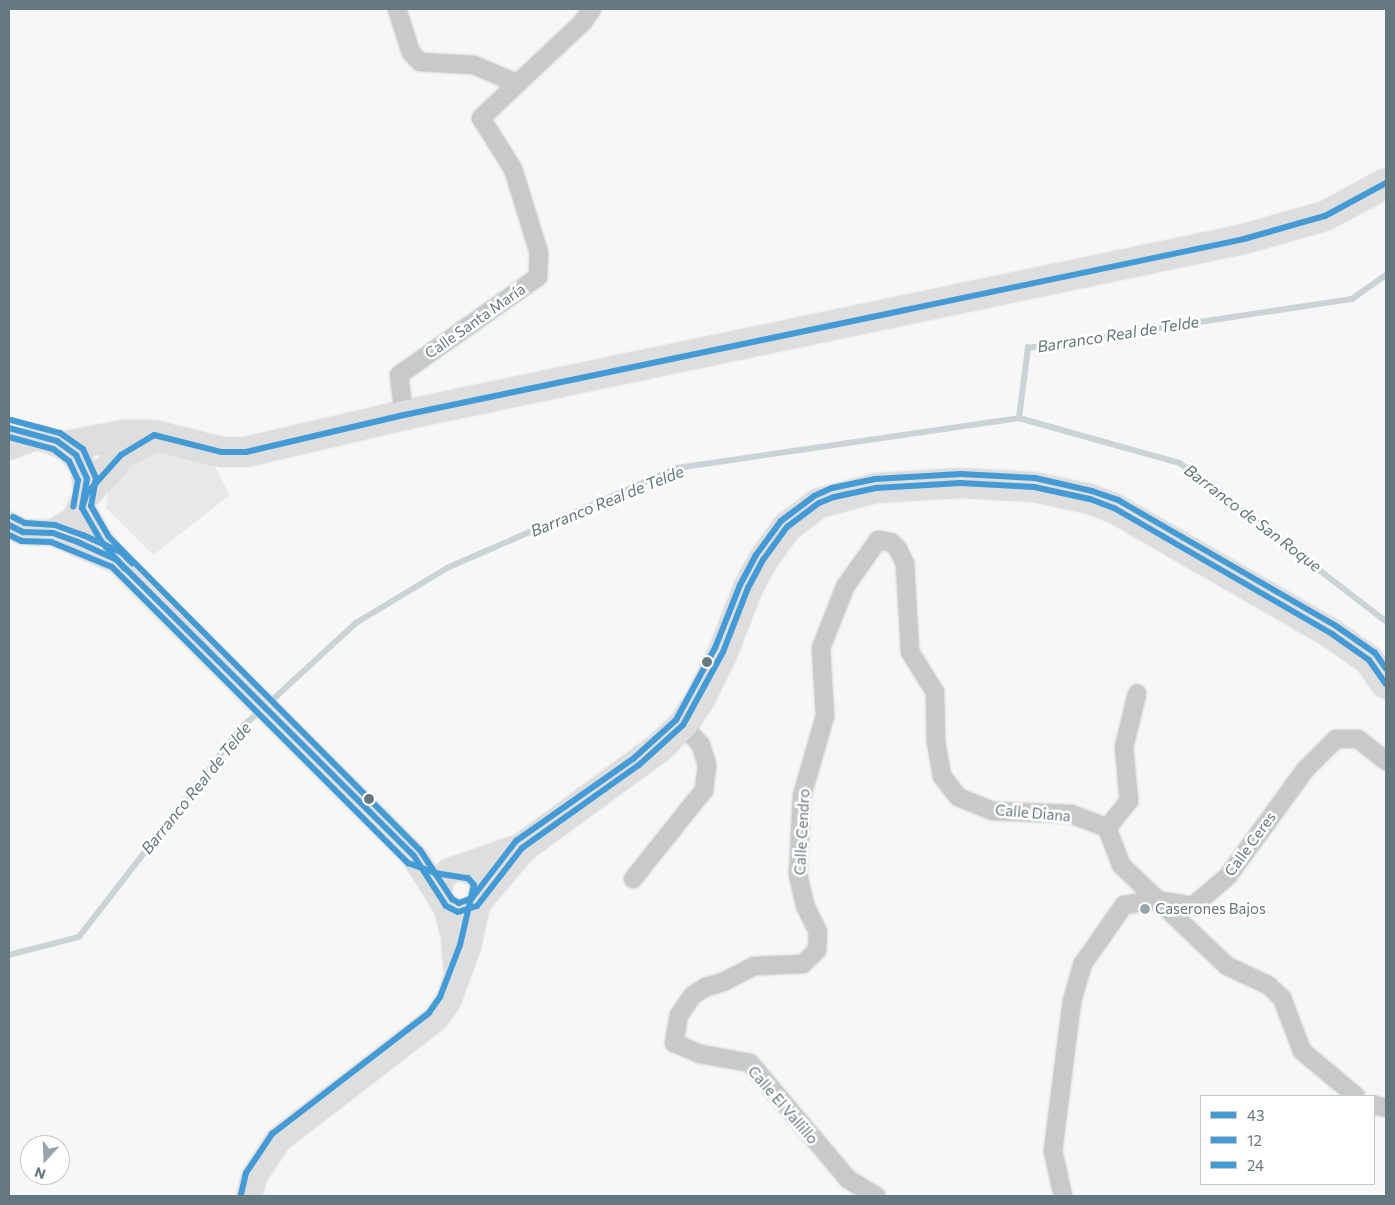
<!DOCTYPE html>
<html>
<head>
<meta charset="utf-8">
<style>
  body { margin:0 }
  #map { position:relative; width:1395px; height:1205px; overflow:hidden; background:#f7f7f7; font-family:Commissioner,sans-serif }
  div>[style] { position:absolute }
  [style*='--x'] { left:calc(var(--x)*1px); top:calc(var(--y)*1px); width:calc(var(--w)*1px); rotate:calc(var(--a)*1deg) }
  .green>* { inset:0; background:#e6e9e5 }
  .stream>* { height:5.5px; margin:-2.75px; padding:0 2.75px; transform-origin:2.75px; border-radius:2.75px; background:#cad3d5 }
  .roads { filter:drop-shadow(0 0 1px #d3d4d5) drop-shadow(0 0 1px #d3d4d5) }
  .minor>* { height:18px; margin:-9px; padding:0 9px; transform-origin:9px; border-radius:9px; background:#c8caca }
  .secondary>* { height:24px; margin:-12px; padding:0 12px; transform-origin:12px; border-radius:12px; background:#dedede }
  .secondary>.ring { margin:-12px; padding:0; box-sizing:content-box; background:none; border:24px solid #dedede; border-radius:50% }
  .primary>* { height:28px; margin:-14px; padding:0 14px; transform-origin:14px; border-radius:14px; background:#dedede }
  .bus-1>* { height:6px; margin:-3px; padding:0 3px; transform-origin:3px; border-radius:3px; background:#449ad5 }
  .bus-2>* { height:6px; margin:-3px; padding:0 3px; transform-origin:3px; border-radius:3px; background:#449ad5 }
  .bus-3>* { height:6px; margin:-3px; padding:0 3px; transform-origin:3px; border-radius:3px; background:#449ad5 }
  .dots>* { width:14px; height:14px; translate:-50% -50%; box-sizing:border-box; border:2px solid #fff; border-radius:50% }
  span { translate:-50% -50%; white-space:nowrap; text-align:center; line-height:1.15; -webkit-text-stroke:5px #fff; paint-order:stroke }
  .street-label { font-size:15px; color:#66787f }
  .poi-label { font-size:15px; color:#66787f }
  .left { translate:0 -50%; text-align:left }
  .water-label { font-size:16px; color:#607679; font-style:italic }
  .frame { position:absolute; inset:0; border:10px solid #66787f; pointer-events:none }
  .legend { position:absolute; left:1200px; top:1095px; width:175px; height:90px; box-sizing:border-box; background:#fff; border:1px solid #c2c9cc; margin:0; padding:6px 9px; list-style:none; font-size:15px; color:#66787f }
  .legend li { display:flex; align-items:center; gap:10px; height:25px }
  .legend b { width:25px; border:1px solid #c2c9cc }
  .north { position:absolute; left:20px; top:1135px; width:50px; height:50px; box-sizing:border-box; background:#fff; border:1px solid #c2c9cc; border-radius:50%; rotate:200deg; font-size:14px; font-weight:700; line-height:20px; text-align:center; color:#66787f }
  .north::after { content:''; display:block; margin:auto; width:18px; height:22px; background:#99a4a9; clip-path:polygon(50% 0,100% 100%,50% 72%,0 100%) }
</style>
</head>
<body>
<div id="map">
  <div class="green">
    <i style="clip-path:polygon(157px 449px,211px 459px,230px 495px,153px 555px,106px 508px,109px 483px)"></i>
  </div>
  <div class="stream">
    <i style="--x:1019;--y:418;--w:71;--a:-82.7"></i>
    <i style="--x:1028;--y:348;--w:328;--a:-8.6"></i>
    <i style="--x:1352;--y:299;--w:42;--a:-35.2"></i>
    <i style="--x:269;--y:703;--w:118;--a:-42.6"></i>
    <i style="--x:356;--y:623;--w:106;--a:-31.1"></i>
    <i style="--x:447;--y:568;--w:251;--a:-23.5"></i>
    <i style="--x:677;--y:468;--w:346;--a:-8.3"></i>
    <i style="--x:1019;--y:418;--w:167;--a:15.6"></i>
    <i style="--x:1180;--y:463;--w:260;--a:37.5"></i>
    <i style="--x:9;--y:955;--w:72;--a:-14.4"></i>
    <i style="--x:79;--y:937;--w:264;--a:-52.2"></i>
    <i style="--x:241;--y:728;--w:25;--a:-42"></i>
  </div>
  <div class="roads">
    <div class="minor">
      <i style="--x:397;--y:9;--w:46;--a:72.3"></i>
      <i style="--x:411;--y:53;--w:13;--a:45"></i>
      <i style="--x:420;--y:62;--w:54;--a:3.2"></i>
      <i style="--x:474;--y:65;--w:46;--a:23.2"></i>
      <i style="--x:404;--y:415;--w:40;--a:-97.1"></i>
      <i style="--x:399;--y:375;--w:170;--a:-35.2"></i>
      <i style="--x:538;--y:277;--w:24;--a:-88"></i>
      <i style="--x:539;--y:253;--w:88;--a:-107.2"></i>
      <i style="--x:513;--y:169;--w:60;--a:-122.1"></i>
      <i style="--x:481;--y:118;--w:140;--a:-43.3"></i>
      <i style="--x:583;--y:22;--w:16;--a:-55"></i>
      <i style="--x:1107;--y:828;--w:35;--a:-51"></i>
      <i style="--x:1129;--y:801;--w:54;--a:-95.3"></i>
      <i style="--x:1124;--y:747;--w:55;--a:-76.2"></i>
      <i style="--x:633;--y:879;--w:114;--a:-51.4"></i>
      <i style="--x:704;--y:790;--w:25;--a:-83"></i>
      <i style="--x:707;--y:765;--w:21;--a:-107"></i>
      <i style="--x:701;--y:745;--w:27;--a:-132"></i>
      <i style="--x:1374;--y:1105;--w:12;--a:14"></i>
      <i style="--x:876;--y:1196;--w:33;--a:-149"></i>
      <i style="--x:848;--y:1179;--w:152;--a:-130.2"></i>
      <i style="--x:750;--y:1063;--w:51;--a:-169.8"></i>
      <i style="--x:700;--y:1054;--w:28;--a:-157"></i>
      <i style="--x:674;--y:1043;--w:28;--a:-80"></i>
      <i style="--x:679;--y:1015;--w:24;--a:-55"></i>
      <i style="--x:693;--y:995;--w:15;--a:-32"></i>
      <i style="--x:706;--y:987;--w:18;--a:-16"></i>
      <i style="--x:723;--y:982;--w:35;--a:-27"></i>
      <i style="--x:754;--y:966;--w:49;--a:-2.3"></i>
      <i style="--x:803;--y:964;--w:20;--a:-45"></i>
      <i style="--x:817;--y:950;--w:18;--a:-87"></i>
      <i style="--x:818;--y:932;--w:30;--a:-116"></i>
      <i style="--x:805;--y:905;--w:32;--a:-103"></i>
      <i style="--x:798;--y:874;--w:78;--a:-87.1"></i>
      <i style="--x:802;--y:796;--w:83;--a:-74"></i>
      <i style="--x:825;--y:716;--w:68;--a:-93.4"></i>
      <i style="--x:821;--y:648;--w:66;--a:-68.5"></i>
      <i style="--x:845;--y:587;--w:57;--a:-54.9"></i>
      <i style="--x:878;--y:540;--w:13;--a:9"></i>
      <i style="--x:891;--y:542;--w:10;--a:45"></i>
      <i style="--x:898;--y:549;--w:17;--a:65"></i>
      <i style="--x:905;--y:564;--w:88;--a:86.7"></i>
      <i style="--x:910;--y:652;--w:47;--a:58"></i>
      <i style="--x:935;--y:692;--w:50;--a:88.9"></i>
      <i style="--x:936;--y:742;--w:35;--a:80"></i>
      <i style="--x:942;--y:776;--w:26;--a:53"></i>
      <i style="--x:958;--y:797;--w:37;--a:22"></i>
      <i style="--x:992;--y:811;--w:79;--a:2.2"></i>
      <i style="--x:1071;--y:814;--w:39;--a:21"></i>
      <i style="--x:1107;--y:828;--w:40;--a:69"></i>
      <i style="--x:1121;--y:865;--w:146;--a:43.6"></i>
      <i style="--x:1227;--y:966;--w:45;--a:24.9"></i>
      <i style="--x:1268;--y:985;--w:19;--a:43"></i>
      <i style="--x:1282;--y:998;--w:57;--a:69.3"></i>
      <i style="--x:1302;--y:1051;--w:70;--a:39.8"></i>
      <i style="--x:1063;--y:1196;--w:46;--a:-102.5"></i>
      <i style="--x:1053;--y:1151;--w:151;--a:-82.8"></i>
      <i style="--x:1072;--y:1001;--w:37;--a:-74"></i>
      <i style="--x:1082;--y:965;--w:73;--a:-55"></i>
      <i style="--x:1124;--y:905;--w:32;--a:-9"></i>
      <i style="--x:1156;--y:900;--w:37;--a:9"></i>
      <i style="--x:1193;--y:906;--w:46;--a:-40.6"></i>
      <i style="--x:1228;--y:876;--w:131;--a:-54"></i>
      <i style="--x:1305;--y:770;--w:44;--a:-45"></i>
      <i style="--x:1336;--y:739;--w:22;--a:0"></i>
      <i style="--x:1358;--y:739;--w:36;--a:38"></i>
    </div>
    <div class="secondary">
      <i style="--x:9;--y:447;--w:30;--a:-20"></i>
      <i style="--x:37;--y:437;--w:30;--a:17"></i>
      <i style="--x:66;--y:446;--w:26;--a:50"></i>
      <i style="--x:83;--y:466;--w:27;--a:82"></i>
      <i style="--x:87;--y:493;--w:29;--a:115"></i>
      <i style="--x:75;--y:519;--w:26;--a:148"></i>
      <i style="--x:53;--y:533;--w:30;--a:-178"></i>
      <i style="--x:23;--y:532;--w:16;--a:-153"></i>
      <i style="--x:82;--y:508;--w:38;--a:60"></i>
      <i style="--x:101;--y:541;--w:25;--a:50"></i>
      <i style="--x:117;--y:560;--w:419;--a:44.9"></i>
      <i style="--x:414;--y:856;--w:46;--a:57.3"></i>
      <i style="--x:53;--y:533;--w:65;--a:23.4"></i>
      <i class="ring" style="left:439px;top:868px;width:20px;height:20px"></i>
      <i style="--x:446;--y:906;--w:31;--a:75"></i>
      <i style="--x:454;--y:936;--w:31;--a:86"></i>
      <i style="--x:249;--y:1196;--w:20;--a:-75"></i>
      <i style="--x:254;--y:1177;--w:44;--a:-57"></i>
      <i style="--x:278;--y:1140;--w:198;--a:-37.6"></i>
      <i style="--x:435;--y:1019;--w:22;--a:-54"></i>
      <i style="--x:448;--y:1001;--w:58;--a:-69.7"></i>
      <i style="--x:468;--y:947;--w:42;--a:-77.6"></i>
    </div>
    <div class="primary">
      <i style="--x:66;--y:446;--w:58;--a:-10.9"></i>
      <i style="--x:123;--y:435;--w:31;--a:0"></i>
      <i style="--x:154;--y:435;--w:69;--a:14.2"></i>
      <i style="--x:221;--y:452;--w:25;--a:0"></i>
      <i style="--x:246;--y:452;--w:162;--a:-13.2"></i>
      <i style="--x:404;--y:415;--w:858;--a:-11.83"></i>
      <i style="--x:1244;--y:239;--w:84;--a:-15.9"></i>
      <i style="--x:1325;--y:216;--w:69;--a:-28.4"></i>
      <i style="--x:87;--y:493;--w:51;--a:-48.2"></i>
      <i style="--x:121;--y:455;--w:39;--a:-31"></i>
      <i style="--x:465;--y:868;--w:60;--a:-19.3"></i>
      <i style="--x:522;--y:848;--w:171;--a:-36.2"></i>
      <i style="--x:660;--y:747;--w:32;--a:-44"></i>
      <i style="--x:683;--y:725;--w:33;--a:-57"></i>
      <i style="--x:701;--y:697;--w:50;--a:-63.9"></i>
      <i style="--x:723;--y:652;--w:69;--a:-68.7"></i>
      <i style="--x:748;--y:588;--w:32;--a:-62"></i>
      <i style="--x:763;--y:560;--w:41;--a:-54"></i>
      <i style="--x:787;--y:527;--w:40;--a:-37"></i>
      <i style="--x:819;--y:503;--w:59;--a:-14.7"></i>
      <i style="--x:876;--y:488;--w:85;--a:-3.4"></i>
      <i style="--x:961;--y:483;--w:73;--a:3.1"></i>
      <i style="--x:1034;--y:487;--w:57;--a:12.1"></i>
      <i style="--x:1090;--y:499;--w:26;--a:21"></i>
      <i style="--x:1114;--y:508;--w:252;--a:30"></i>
      <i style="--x:1332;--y:634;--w:45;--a:35.1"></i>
      <i style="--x:1369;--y:660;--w:29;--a:55"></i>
      <i style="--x:483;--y:894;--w:59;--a:-49.8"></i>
    </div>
  </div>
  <div class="bus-1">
    <i style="--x:9;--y:428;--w:50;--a:15.2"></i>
    <i style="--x:57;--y:441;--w:24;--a:36"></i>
    <i style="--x:76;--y:455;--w:26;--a:65"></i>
    <i style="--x:87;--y:479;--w:29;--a:100"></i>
    <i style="--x:82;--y:508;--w:38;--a:60"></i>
    <i style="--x:101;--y:541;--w:25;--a:50"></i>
    <i style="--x:117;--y:560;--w:419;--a:44.9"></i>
    <i style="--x:414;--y:856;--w:59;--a:57.4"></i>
    <i style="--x:446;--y:906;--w:13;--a:27"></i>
    <i style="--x:458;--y:912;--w:20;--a:-18"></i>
    <i style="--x:477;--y:906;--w:73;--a:-52.2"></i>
    <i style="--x:522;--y:848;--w:143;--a:-35.4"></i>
    <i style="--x:639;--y:765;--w:59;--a:-42.3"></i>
    <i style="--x:683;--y:725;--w:83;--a:-61.3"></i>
    <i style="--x:723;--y:652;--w:69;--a:-68.7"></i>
    <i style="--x:748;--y:588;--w:32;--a:-62"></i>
    <i style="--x:763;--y:560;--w:41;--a:-54"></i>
    <i style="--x:787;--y:527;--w:40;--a:-37"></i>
    <i style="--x:819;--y:503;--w:16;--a:-22"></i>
    <i style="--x:834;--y:497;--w:43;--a:-12.1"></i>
    <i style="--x:876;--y:488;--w:85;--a:-3.4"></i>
    <i style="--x:961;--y:483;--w:73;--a:3.1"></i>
    <i style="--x:1034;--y:487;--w:57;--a:12.1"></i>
    <i style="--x:1090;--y:499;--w:26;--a:21"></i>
    <i style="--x:1114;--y:508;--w:252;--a:30"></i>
    <i style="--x:1332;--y:634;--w:45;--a:35.1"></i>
    <i style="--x:1369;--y:660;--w:29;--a:55"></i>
    <i style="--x:82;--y:508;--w:16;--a:-72"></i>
    <i style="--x:87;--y:493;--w:51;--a:-48.2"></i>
    <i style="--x:121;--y:455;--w:39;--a:-31"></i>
    <i style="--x:154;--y:435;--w:69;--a:14.2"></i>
    <i style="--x:221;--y:452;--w:25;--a:0"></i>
    <i style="--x:246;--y:452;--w:162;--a:-13.2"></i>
    <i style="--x:404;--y:415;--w:858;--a:-11.83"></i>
    <i style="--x:1244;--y:239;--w:84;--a:-15.9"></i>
    <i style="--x:1325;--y:216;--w:69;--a:-28.4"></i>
    <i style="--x:9;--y:525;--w:16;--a:27"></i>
    <i style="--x:23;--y:532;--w:30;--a:2"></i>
    <i style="--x:53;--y:533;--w:29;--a:20"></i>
    <i style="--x:80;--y:543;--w:41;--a:24.7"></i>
    <i style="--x:117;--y:560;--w:12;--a:48"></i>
  </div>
  <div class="bus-2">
    <i style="--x:9;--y:437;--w:46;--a:15.3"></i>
    <i style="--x:53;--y:449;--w:20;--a:37"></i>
    <i style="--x:69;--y:461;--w:21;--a:65"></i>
    <i style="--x:78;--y:480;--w:27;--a:100"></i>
    <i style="--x:9;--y:535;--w:14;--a:25"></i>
    <i style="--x:22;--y:541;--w:29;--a:2"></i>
    <i style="--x:51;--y:542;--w:66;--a:22.3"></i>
    <i style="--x:112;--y:567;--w:419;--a:45"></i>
    <i style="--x:408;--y:863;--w:29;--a:20"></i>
    <i style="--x:435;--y:873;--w:33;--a:9"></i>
    <i style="--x:468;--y:878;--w:9;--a:49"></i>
    <i style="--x:474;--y:885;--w:62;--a:103.1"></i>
    <i style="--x:460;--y:945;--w:56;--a:111"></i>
    <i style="--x:440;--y:997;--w:19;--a:125"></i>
    <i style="--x:429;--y:1013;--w:198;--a:142.4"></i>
    <i style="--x:272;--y:1134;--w:47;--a:123.7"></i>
    <i style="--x:246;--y:1173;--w:22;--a:103"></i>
  </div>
  <div class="bus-3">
    <i style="--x:11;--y:420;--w:51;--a:14.9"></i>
    <i style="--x:60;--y:433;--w:28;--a:35"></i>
    <i style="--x:83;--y:449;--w:32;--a:66"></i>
    <i style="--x:96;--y:478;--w:28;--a:100"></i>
    <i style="--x:91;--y:506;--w:34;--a:60"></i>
    <i style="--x:108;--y:536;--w:443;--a:45.2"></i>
    <i style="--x:420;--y:850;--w:59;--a:56.9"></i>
    <i style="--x:452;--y:899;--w:8;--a:30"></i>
    <i style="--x:459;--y:903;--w:14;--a:-21"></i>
    <i style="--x:472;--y:898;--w:72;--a:-52.3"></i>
    <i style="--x:516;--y:841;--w:144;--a:-35.1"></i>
    <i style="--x:634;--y:758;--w:57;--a:-42.1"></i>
    <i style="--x:676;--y:720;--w:82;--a:-61.6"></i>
    <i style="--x:715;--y:648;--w:68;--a:-68.4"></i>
    <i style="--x:740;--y:585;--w:34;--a:-62"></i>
    <i style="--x:756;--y:555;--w:42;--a:-53.7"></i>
    <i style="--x:781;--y:521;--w:41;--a:-37.1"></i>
    <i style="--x:814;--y:496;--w:20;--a:-24"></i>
    <i style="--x:832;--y:488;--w:44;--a:-11.8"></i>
    <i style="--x:875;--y:479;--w:86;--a:-3.3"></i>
    <i style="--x:961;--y:474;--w:74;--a:3.1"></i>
    <i style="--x:1035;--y:478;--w:58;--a:12.8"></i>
    <i style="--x:1092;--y:491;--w:28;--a:19"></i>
    <i style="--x:1118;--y:500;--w:252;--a:30"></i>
    <i style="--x:1336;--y:626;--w:47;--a:34.7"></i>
    <i style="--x:1375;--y:653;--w:19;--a:55"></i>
    <i style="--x:13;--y:517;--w:13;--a:27"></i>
    <i style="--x:25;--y:523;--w:30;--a:4"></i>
    <i style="--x:55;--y:525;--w:30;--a:20"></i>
    <i style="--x:83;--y:535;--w:42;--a:24.1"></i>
    <i style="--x:121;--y:552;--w:16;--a:45"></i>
  </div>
  <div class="dots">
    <i style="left:707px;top:662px;background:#66787f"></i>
    <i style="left:369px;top:799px;background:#66787f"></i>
    <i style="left:1145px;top:909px;background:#99a4a9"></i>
  </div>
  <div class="street-label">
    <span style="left:475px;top:321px;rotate:-35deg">Calle Santa María</span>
    <span style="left:1033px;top:813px;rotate:5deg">Calle Diana</span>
    <span style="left:802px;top:832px;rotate:-87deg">Calle Cendro</span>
    <span style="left:1250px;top:844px;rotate:-54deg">Calle Ceres</span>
    <span style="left:783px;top:1105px;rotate:49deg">Calle El Vallillo</span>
  </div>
  <div class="poi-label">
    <span class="left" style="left:1155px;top:909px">Caserones Bajos</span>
  </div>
  <div class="water-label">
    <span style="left:1118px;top:334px;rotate:-9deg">Barranco Real de Telde</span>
    <span style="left:607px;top:501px;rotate:-22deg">Barranco Real de Telde</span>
    <span style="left:1253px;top:518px;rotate:37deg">Barranco de San Roque</span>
    <span style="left:196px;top:788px;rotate:-51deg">Barranco Real de Telde</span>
  </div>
  <div class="frame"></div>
  <ul class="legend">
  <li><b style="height:6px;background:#449ad5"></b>43</li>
  <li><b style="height:6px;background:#449ad5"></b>12</li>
  <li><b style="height:6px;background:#449ad5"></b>24</li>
  </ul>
  <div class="north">N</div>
</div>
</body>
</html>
